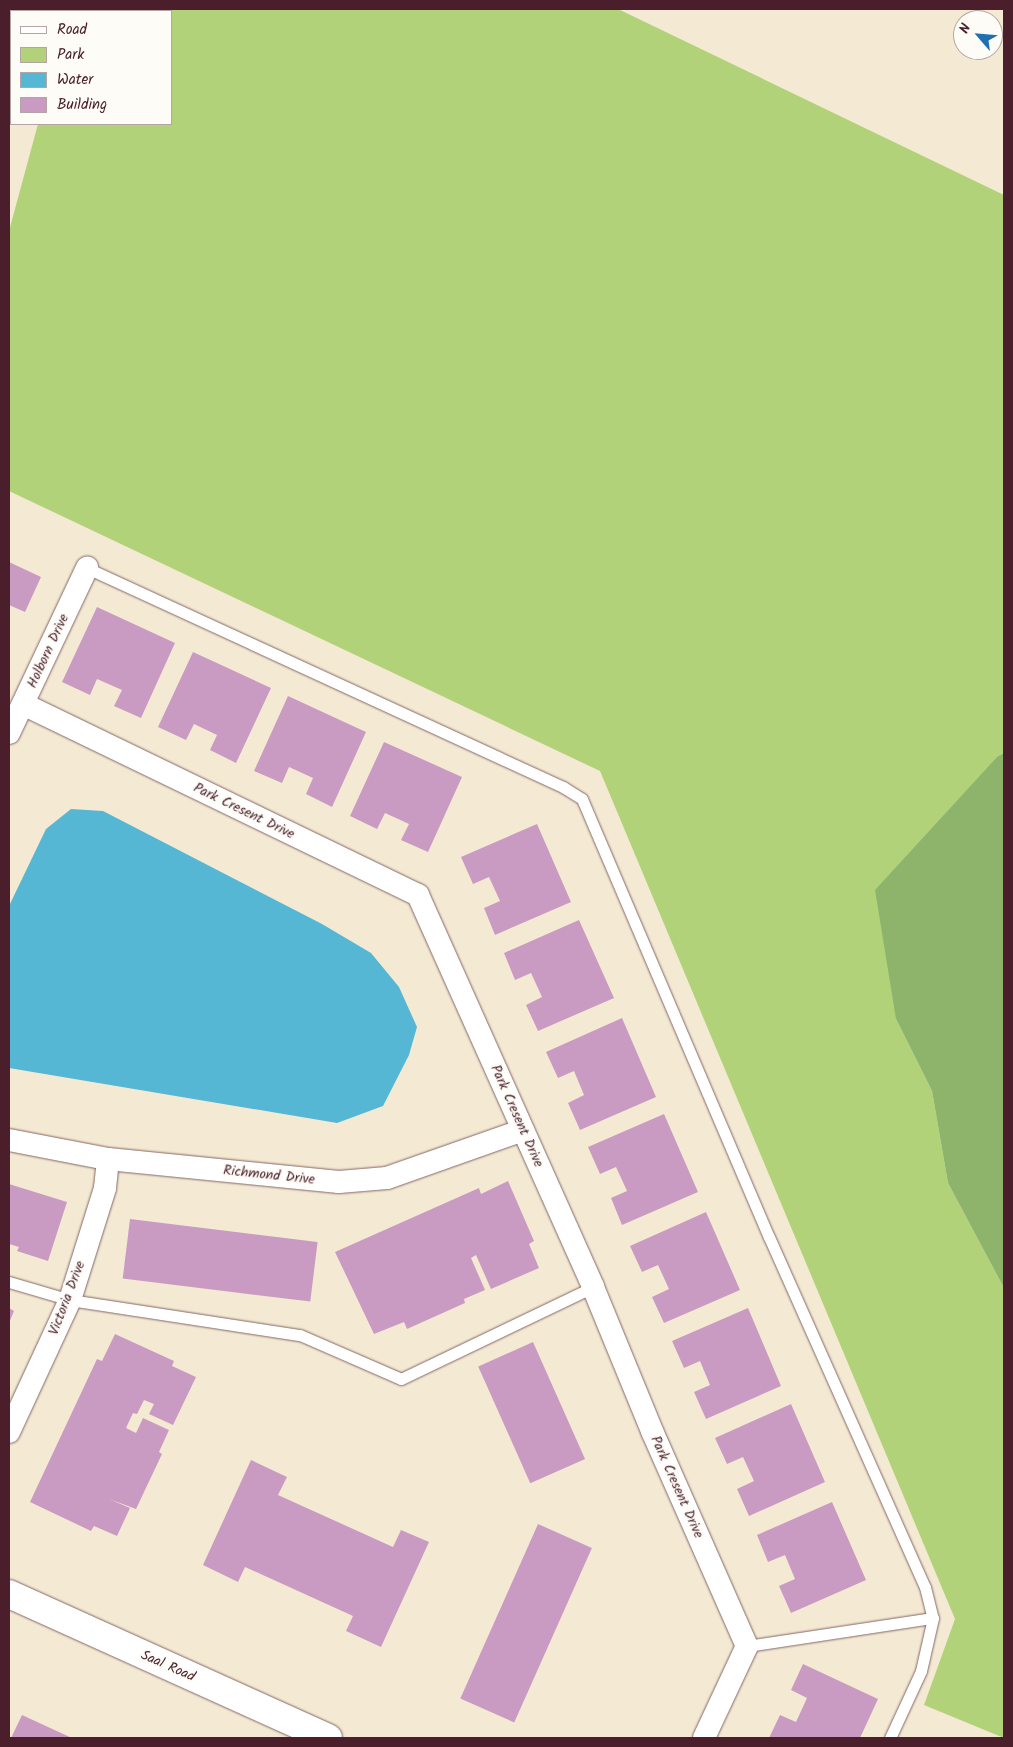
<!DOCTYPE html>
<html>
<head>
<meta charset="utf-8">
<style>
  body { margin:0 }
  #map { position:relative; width:1013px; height:1747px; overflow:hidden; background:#f4ead4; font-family:Kalam,sans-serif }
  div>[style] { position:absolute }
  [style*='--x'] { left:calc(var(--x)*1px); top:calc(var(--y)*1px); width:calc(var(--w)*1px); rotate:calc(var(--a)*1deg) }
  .green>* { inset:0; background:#b2d27a }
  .forest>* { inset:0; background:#8db46a }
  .water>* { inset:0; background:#55b7d4 }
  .building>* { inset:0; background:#ca9bc2; transform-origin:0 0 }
  .roads { filter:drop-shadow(0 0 1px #866666) drop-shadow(0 0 1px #866666) }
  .lane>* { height:11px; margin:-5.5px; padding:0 5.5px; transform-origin:5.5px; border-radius:5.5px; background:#fff }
  .street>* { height:22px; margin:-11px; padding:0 11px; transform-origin:11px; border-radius:11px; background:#fff }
  .secondary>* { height:28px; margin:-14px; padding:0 14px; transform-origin:14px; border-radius:14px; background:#fff }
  span { translate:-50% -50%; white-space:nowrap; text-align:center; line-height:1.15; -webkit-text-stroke:5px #fdfcf7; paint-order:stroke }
  .street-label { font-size:14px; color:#4a1f2b }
  .frame { position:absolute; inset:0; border:10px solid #4a1f2b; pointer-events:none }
  .legend { position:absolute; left:10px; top:10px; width:162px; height:115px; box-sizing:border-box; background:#fdfcf7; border:1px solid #b5a4a5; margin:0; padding:6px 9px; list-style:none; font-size:15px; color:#4a1f2b }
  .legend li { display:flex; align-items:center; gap:10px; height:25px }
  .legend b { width:25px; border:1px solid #b5a4a5 }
  .north { position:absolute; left:953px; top:10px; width:50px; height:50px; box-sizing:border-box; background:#fdfcf7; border:1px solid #b5a4a5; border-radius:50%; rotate:297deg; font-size:14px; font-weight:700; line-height:20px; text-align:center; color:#4a1f2b }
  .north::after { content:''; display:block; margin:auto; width:18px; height:22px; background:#1f6fb2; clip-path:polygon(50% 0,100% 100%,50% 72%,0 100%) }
</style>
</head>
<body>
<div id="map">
  <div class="green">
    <i style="clip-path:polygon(62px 9px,618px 9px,1004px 195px,1004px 753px,998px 756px,896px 1019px,932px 1091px,948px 1183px,1004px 1288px,1004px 1738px,924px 1705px,955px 1619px,600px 771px,9px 491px,9px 231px,38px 124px,171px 124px,171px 11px,61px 11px)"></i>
  </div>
  <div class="forest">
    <i style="clip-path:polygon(1004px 753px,1004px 1288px,948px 1183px,932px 1091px,896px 1019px,875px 890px,998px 756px)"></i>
  </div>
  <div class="water">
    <i style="clip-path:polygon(71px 809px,103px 811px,322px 924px,371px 953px,399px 987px,417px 1027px,409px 1055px,383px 1106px,337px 1123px,9px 1068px,9px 906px,46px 829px)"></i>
  </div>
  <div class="building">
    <i style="clip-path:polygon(9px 562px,41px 577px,25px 612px,9px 605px)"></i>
    <i style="clip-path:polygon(97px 607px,175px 643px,141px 718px,114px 706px,122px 690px,97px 679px,90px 695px,62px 682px)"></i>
    <i style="clip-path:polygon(193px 652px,271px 688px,236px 763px,210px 750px,217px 735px,194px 724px,186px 740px,158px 727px)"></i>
    <i style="clip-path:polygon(288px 696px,366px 732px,332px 807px,306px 794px,313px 778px,289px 767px,282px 783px,254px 771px)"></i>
    <i style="clip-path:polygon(384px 742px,462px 777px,428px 852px,401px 840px,409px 824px,385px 813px,377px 829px,350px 816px)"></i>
    <i style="clip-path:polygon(537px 824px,571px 902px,495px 935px,484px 908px,500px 901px,489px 877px,473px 884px,461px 857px)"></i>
    <i style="clip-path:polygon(579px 920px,614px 998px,538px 1031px,526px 1005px,542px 997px,531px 973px,515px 980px,504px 953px)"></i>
    <i style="clip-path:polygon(622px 1018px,656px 1097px,580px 1130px,568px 1103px,584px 1095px,574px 1071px,558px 1078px,546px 1052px)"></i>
    <i style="clip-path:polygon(664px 1114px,698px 1192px,622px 1225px,611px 1198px,627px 1191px,616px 1167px,600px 1174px,588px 1147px)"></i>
    <i style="clip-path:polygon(508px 1181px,534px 1241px,529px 1244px,539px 1268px,491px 1289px,476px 1255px,471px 1258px,485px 1290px,464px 1299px,465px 1303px,407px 1329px,404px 1322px,374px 1334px,335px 1252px,479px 1188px,481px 1194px)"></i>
    <i style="clip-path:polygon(9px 1184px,67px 1202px,48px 1261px,17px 1251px,19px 1247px,9px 1244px)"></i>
    <i style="clip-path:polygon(706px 1212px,740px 1290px,664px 1323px,652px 1297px,669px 1289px,658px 1265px,642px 1272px,630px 1246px)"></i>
    <i style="left:130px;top:1219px;width:189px;height:60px;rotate:7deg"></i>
    <i style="clip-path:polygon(9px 1308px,14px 1311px,9px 1323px)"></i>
    <i style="clip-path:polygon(748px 1308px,781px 1386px,706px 1419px,694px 1392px,710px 1385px,700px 1361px,684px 1368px,672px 1341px)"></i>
    <i style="clip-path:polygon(115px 1334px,174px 1361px,172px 1366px,196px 1377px,173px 1425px,149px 1414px,154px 1404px,144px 1400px,137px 1414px,133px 1413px,126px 1428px,136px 1433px,143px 1418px,169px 1430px,159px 1452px,162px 1454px,136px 1509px,109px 1499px,130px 1508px,117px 1536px,94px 1526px,91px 1531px,30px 1502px,97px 1359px,102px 1361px)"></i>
    <i style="left:533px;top:1342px;width:128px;height:60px;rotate:66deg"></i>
    <i style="clip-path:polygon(791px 1404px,825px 1482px,749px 1516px,737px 1489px,754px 1481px,743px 1457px,727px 1464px,715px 1438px)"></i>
    <i style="clip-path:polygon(251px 1460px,287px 1477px,278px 1495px,393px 1547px,401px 1530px,429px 1542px,381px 1647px,346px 1631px,353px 1616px,245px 1567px,238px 1582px,203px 1565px)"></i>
    <i style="clip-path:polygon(832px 1502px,866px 1580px,791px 1613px,779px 1586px,795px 1579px,785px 1555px,768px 1562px,757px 1535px)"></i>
    <i style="left:538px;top:1524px;width:59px;height:191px;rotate:24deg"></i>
    <i style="clip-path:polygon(803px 1664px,878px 1699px,860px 1738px,769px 1738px,780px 1715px,796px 1722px,807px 1698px,791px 1690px)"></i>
    <i style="clip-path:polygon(22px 1715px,72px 1738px,11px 1738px)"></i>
  </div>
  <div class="roads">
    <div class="lane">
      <i style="--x:87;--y:568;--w:524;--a:24.71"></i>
      <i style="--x:563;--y:787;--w:22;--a:32"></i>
      <i style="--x:582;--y:799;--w:476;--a:66.9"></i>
      <i style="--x:769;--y:1237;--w:383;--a:66"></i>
      <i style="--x:925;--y:1587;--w:32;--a:76"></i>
      <i style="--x:933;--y:1618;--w:54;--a:102.8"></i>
      <i style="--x:921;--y:1671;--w:74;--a:114.8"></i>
      <i style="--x:9;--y:1282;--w:64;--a:16.4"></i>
      <i style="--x:70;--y:1300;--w:233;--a:8.7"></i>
      <i style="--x:300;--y:1335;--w:110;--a:23.5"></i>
      <i style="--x:401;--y:1379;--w:213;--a:-25.6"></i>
      <i style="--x:747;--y:1646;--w:188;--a:-8.6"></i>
    </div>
    <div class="street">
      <i style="--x:23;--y:704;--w:439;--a:25.8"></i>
      <i style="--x:418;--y:895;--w:429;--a:65.9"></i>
      <i style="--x:593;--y:1287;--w:156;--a:67.7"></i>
      <i style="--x:652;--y:1431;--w:235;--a:66.2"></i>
      <i style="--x:747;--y:1646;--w:102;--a:115.1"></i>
      <i style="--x:9;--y:733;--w:183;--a:-64.7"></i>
      <i style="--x:9;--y:1140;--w:101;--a:10.9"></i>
      <i style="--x:108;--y:1159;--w:232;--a:5.7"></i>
      <i style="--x:339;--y:1182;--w:48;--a:-4.8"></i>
      <i style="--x:387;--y:1178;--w:144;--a:-19.4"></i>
      <i style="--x:9;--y:1432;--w:145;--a:-65.2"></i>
      <i style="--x:70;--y:1300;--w:117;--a:-72.6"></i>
      <i style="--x:105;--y:1188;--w:29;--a:-84"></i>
    </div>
    <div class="secondary">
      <i style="--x:9;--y:1594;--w:350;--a:24.3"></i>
    </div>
  </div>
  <div class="street-label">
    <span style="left:48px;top:651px;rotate:-65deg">Holborn Drive</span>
    <span style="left:244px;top:811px;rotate:26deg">Park Cresent Drive</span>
    <span style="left:517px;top:1116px;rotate:66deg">Park Cresent Drive</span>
    <span style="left:269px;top:1175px;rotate:6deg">Richmond Drive</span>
    <span style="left:67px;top:1298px;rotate:-69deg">Victoria Drive</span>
    <span style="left:677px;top:1487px;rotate:66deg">Park Cresent Drive</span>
    <span style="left:168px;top:1666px;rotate:24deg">Saal Road</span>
  </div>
  <div class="frame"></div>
  <ul class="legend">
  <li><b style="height:6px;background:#fff"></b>Road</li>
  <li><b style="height:14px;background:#b2d27a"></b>Park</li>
  <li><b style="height:14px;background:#55b7d4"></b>Water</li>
  <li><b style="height:14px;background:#ca9bc2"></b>Building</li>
  </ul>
  <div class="north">N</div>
</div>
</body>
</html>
